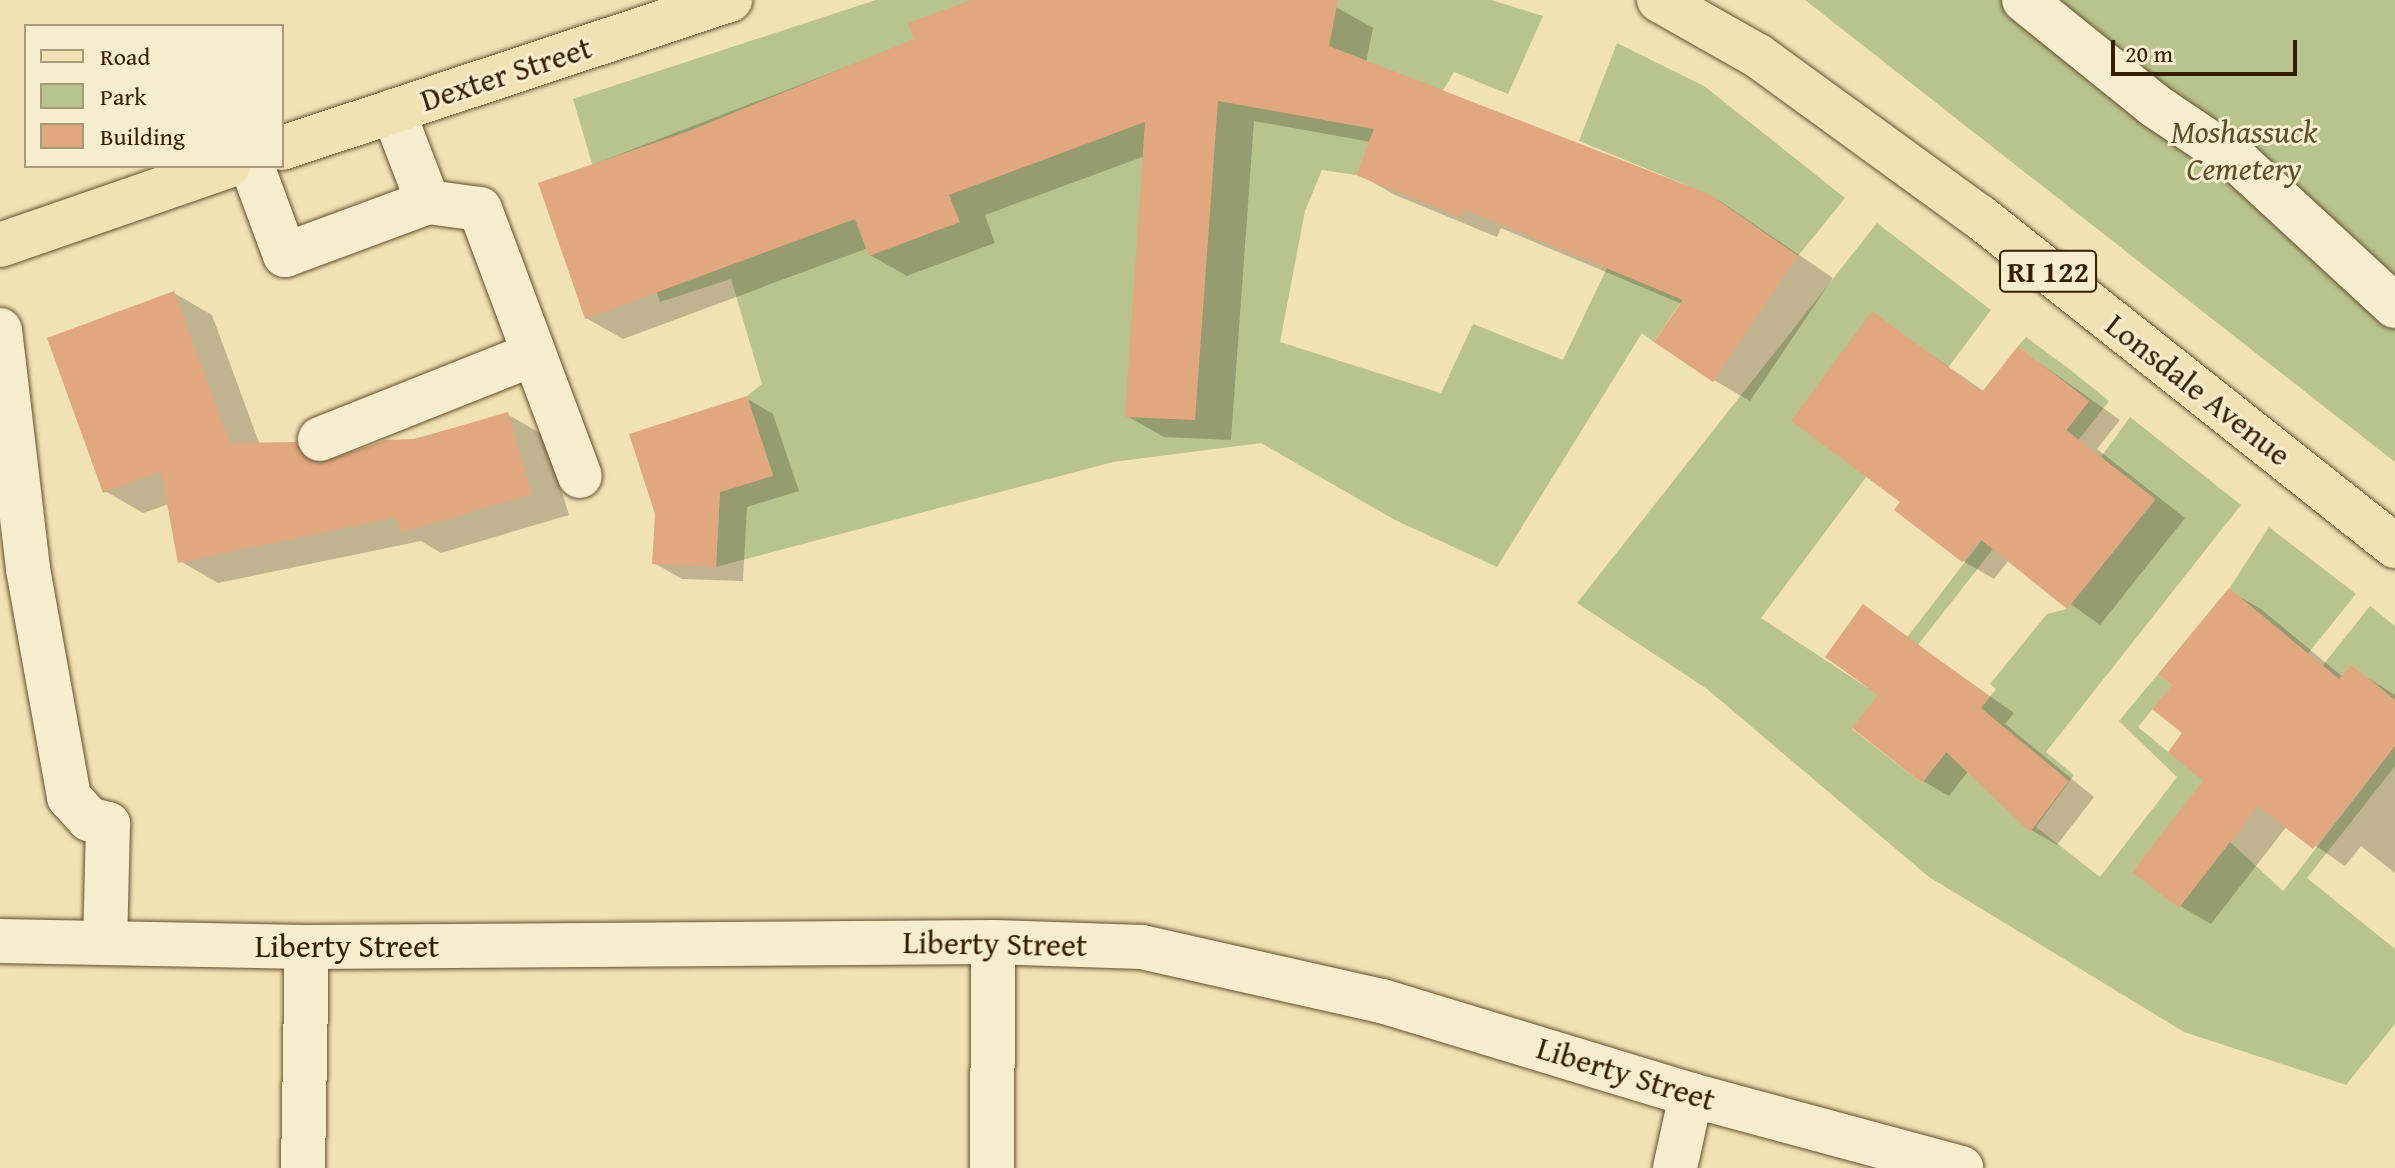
<!DOCTYPE html>
<html>
<head>
<meta charset="utf-8">
<style>
  body { margin:0 }
  #map { position:relative; width:2395px; height:1168px; overflow:hidden; background:#f1e2b4; font-family:"Gentium Book Plus",serif }
  div>[style] { position:absolute }
  [style*='--x'] { left:calc(var(--x)*1px); top:calc(var(--y)*1px); width:calc(var(--w)*1px); rotate:calc(var(--a)*1deg) }
  .green>* { inset:0; background:#b9c38d }
  .shadow>* { inset:0; background:#0003 }
  .building>* { inset:0; background:#e1a77e }
  .roads { filter:drop-shadow(0 0 2px #644f2d) drop-shadow(0 0 2px #644f2d) }
  .minor>* { height:44px; margin:-22px; padding:0 22px; transform-origin:22px; border-radius:22px; background:#f6ecce }
  .major>* { height:44px; margin:-22px; padding:0 22px; transform-origin:22px; border-radius:22px; background:#f1e2b4 }
  span { translate:-50% -50%; white-space:nowrap; text-align:center; line-height:1.15; -webkit-text-stroke:6px #f6ecce; paint-order:stroke }
  .shield-label span { padding:2px 6px; background:#f6ecce; border:2px solid; border-radius:6px; -webkit-text-stroke-width:0 }
  .shield-label { font-size:30px; color:#351e00; font-weight:700 }
  .street-label { font-size:32px; color:#351e00 }
  .park-label { font-size:32px; color:#5d502a; font-style:italic }
  .legend { position:absolute; left:24px; top:24px; width:260px; height:144px; box-sizing:border-box; background:#f6ecce; border:2px solid #a99a7c; margin:0; padding:10px 14px; list-style:none; font-size:24px; color:#351e00 }
  .legend li { display:flex; align-items:center; gap:16px; height:40px }
  .legend b { width:40px; border:2px solid #a99a7c }
  .scale { position:absolute; left:2111px; top:40px; width:186px; height:36px; box-sizing:border-box; border:4px solid #351e00; border-top:0; padding-left:10px; font-size:24px; line-height:28px; white-space:nowrap; color:#351e00; -webkit-text-stroke:6px #f6ecce; paint-order:stroke }
</style>
</head>
<body>
<div id="map">
  <div class="green">
    <i style="clip-path:polygon(876px 0,1491px 0,1543px 16px,1508px 94px,1454px 72px,1442px 92px,1397px 74px,1356px 175px,1322px 170px,1305px 211px,1280px 342px,1441px 393px,1473px 324px,1563px 360px,1607px 268px,1684px 184px,1579px 141px,1617px 43px,1704px 86px,1845px 198px,1798px 256px,1739px 216px,1654px 342px,1642px 333px,1497px 567px,1395px 520px,1261px 443px,1113px 462px,716px 567px,720px 492px,773px 475px,747px 396px,762px 384px,731px 279px,660px 302px,613px 158px,593px 167px,573px 99px)"></i>
    <i style="clip-path:polygon(1805px 0,2395px 0,2395px 462px,2165px 282px)"></i>
    <i style="clip-path:polygon(1877px 223px,1991px 310px,1761px 618px,1868px 688px,2089px 401px,2018px 346px,2026px 337px,2068px 368px,2109px 401px,1852px 729px,1922px 783px,1996px 689px,1990px 684px,2047px 614px,2067px 609px,2155px 500px,2101px 457px,2130px 417px,2241px 505px,2046px 752px,2074px 775px,2036px 827px,2100px 877px,2177px 777px,2119px 721px,2158px 674px,2172px 685px,2138px 727px,2188px 768px,2229px 589px,2269px 527px,2356px 594px,2132px 872px,2230px 842px,2283px 891px,2395px 746px,2395px 766px,2307px 878px,2395px 949px,2395px 1024px,2346px 1085px,2184px 1032px,1929px 877px,1707px 689px,1577px 603px)"></i>
    <i style="clip-path:polygon(2370px 606px,2395px 626px,2395px 700px,2351px 664px,2268px 768px,2250px 757px)"></i>
  </div>
  <div class="shadow">
    <i style="clip-path:polygon(978px 0,1301px 0,1336px 7px,1373px 28px,1366px 63px,1720px 201px,1833px 278px,1750px 401px,1714px 380px,1682px 304px,1501px 228px,1497px 237px,1395px 195px,1358px 174px,1371px 142px,1254px 121px,1231px 440px,1164px 437px,1127px 416px,1145px 156px,985px 215px,995px 243px,907px 276px,870px 255px,868px 248px,623px 339px,586px 318px,540px 185px,916px 40px)"></i>
    <i style="clip-path:polygon(174px 293px,212px 315px,260px 445px,295px 444px,327px 462px,507px 414px,545px 436px,569px 515px,441px 553px,421px 541px,218px 583px,180px 561px,169px 504px,143px 513px,105px 491px)"></i>
    <i style="clip-path:polygon(1872px 314px,1985px 392px,2019px 348px,2120px 420px,2097px 449px,2185px 518px,2100px 625px,2009px 560px,1994px 579px,1963px 561px,1902px 501px)"></i>
    <i style="clip-path:polygon(746px 398px,773px 414px,799px 491px,747px 507px,743px 581px,682px 579px,654px 563px)"></i>
    <i style="clip-path:polygon(2229px 591px,2261px 609px,2343px 677px,2351px 667px,2395px 695px,2395px 873px,2361px 846px,2345px 866px,2287px 826px,2211px 924px,2180px 906px,2206px 781px,2185px 732px,2175px 685px)"></i>
    <i style="clip-path:polygon(1864px 607px,2014px 713px,2005px 724px,2094px 797px,2057px 845px,2031px 830px,1969px 770px,1949px 796px,1923px 781px,1880px 695px)"></i>
  </div>
  <div class="building">
    <i style="clip-path:polygon(971px 0,1338px 0,1329px 46px,1709px 194px,1798px 256px,1713px 382px,1654px 342px,1683px 300px,1464px 209px,1460px 217px,1356px 175px,1374px 129px,1218px 101px,1195px 420px,1125px 417px,1145px 122px,949px 195px,960px 222px,869px 256px,855px 219px,585px 319px,538px 183px,689px 131px,914px 39px,908px 23px)"></i>
    <i style="clip-path:polygon(174px 291px,230px 443px,296px 442px,304px 458px,317px 464px,386px 440px,415px 439px,508px 412px,532px 494px,401px 533px,397px 517px,178px 563px,161px 471px,103px 493px,47px 338px)"></i>
    <i style="clip-path:polygon(1872px 311px,1982px 392px,2018px 346px,2089px 401px,2066px 430px,2155px 499px,2067px 609px,1980px 539px,1962px 562px,1894px 510px,1900px 502px,1791px 421px)"></i>
    <i style="clip-path:polygon(747px 396px,773px 476px,720px 492px,716px 567px,652px 564px,655px 514px,629px 434px)"></i>
    <i style="clip-path:polygon(2229px 588px,2339px 679px,2351px 664px,2395px 700px,2395px 746px,2313px 849px,2258px 806px,2179px 908px,2132px 872px,2203px 781px,2168px 752px,2182px 733px,2152px 709px,2172px 685px,2158px 674px)"></i>
    <i style="clip-path:polygon(1863px 604px,1990px 697px,1981px 708px,2069px 781px,2030px 832px,1946px 752px,1922px 783px,1852px 728px,1878px 695px,1825px 657px)"></i>
  </div>
  <div class="roads">
    <div class="minor">
      <i style="--x:2024;--y:0;--w:167;--a:38.9"></i>
      <i style="--x:2154;--y:105;--w:104;--a:34"></i>
      <i style="--x:2240;--y:163;--w:211;--a:42.7"></i>
      <i style="--x:393;--y:111;--w:97;--a:69"></i>
      <i style="--x:428;--y:202;--w:52;--a:7.7"></i>
      <i style="--x:480;--y:209;--w:285;--a:69.5"></i>
      <i style="--x:252;--y:166;--w:95;--a:69.7"></i>
      <i style="--x:285;--y:255;--w:153;--a:-20.3"></i>
      <i style="--x:0;--y:330;--w:241;--a:83.3"></i>
      <i style="--x:28;--y:569;--w:232;--a:79.8"></i>
      <i style="--x:69;--y:797;--w:30;--a:48"></i>
      <i style="--x:89;--y:819;--w:20;--a:15"></i>
      <i style="--x:108;--y:824;--w:119;--a:91.4"></i>
      <i style="--x:320;--y:439;--w:230;--a:-21.7"></i>
      <i style="--x:0;--y:941;--w:307;--a:1.1"></i>
      <i style="--x:307;--y:947;--w:686;--a:-0.42"></i>
      <i style="--x:993;--y:942;--w:149;--a:1.9"></i>
      <i style="--x:1142;--y:947;--w:246;--a:12.7"></i>
      <i style="--x:1382;--y:1001;--w:323;--a:16.9"></i>
      <i style="--x:1691;--y:1095;--w:280;--a:15.1"></i>
      <i style="--x:303;--y:1168;--w:221;--a:-89"></i>
      <i style="--x:992;--y:1168;--w:226;--a:-89.7"></i>
      <i style="--x:1675;--y:1168;--w:75;--a:-77.6"></i>
    </div>
    <div class="major">
      <i style="--x:1659;--y:0;--w:114;--a:29.5"></i>
      <i style="--x:1758;--y:56;--w:274;--a:36"></i>
      <i style="--x:1980;--y:217;--w:530;--a:38.41"></i>
      <i style="--x:282;--y:148;--w:472;--a:-18.3"></i>
      <i style="--x:0;--y:245;--w:241;--a:-19.1"></i>
    </div>
  </div>
  <div class="shield-label">
    <span style="left:2048px;top:271px">RI 122</span>
  </div>
  <div class="street-label">
    <span style="left:506px;top:74px;rotate:-18deg">Dexter Street</span>
    <span style="left:2198px;top:390px;rotate:38deg">Lonsdale Avenue</span>
    <span style="left:995px;top:944px;rotate:1deg">Liberty Street</span>
    <span style="left:347px;top:946px">Liberty Street</span>
    <span style="left:1626px;top:1074px;rotate:17deg">Liberty Street</span>
  </div>
  <div class="park-label">
    <span style="left:2244px;top:151px">Moshassuck<br>Cemetery</span>
  </div>
  <ul class="legend">
  <li><b style="height:10px;background:#f1e2b4"></b>Road</li>
  <li><b style="height:22px;background:#b9c38d"></b>Park</li>
  <li><b style="height:22px;background:#e1a77e"></b>Building</li>
  </ul>
  <div class="scale">20 m</div>
</div>
</body>
</html>
